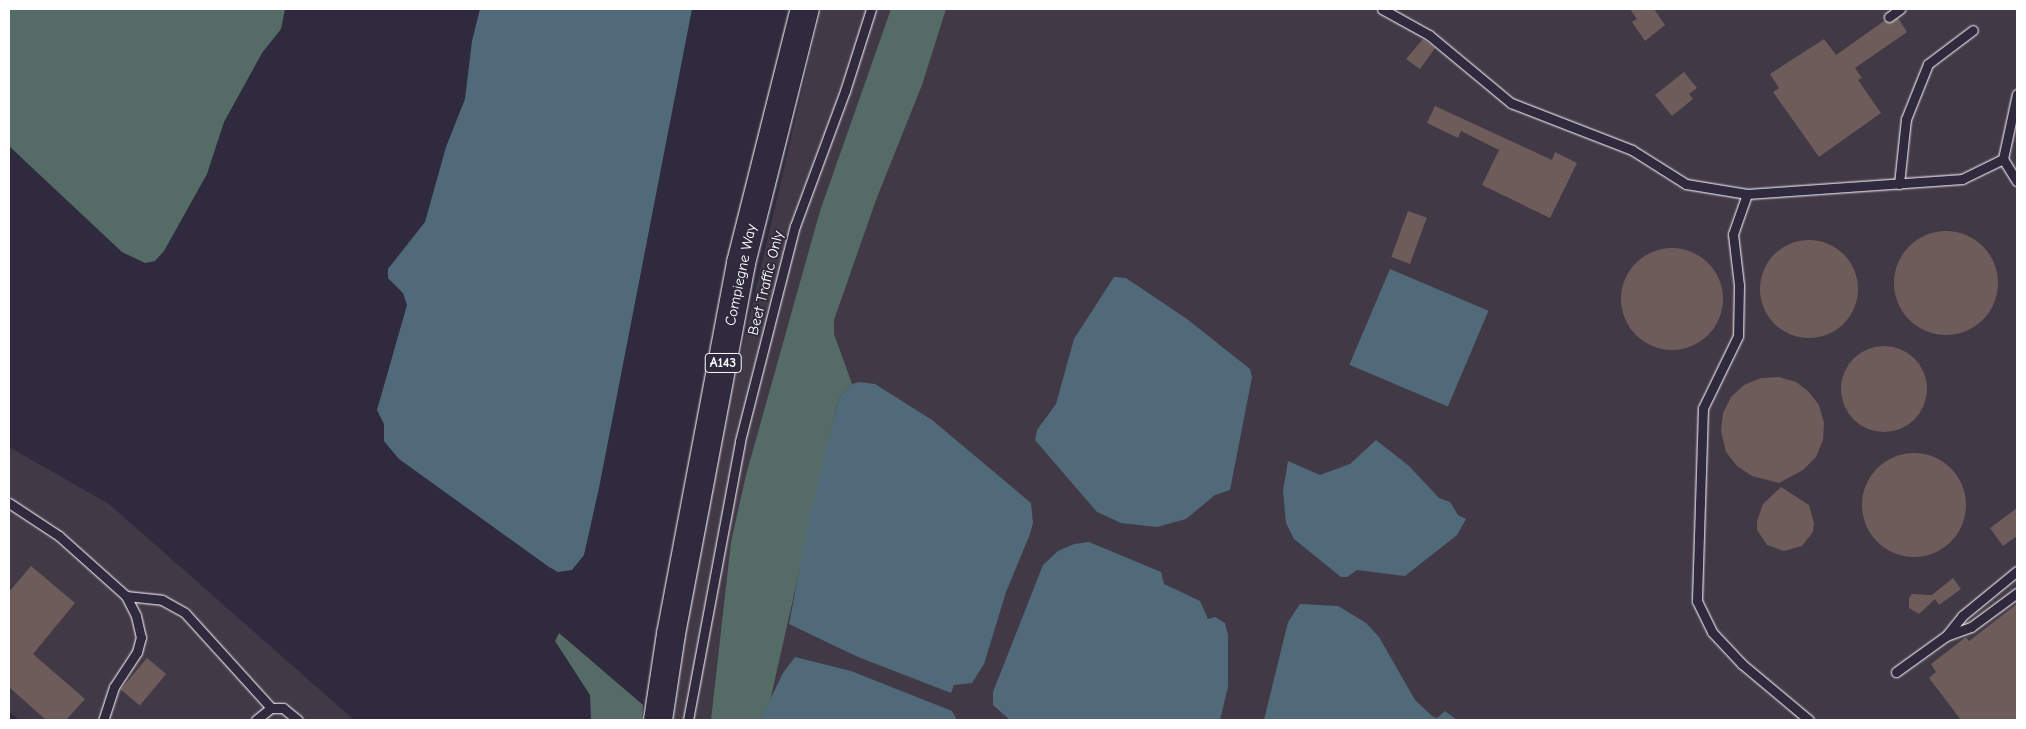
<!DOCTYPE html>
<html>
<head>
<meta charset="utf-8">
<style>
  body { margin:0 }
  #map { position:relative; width:2026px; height:729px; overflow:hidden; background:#2f2a3d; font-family:"Comic Neue",sans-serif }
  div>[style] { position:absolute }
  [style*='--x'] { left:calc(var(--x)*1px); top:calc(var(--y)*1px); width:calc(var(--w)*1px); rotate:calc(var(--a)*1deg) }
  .built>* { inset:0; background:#423946 }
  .green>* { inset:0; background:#556b66 }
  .water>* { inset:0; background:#516a79; transform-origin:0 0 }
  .building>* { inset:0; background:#6d5c5a; transform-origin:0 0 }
  .round { border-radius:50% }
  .roads { filter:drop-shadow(0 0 1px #fff) drop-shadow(0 0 1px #fff) }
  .lane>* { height:9px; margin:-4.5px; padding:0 4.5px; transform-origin:4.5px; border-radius:4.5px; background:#2f2a3d }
  .highway>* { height:28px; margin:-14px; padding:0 14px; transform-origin:14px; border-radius:14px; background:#2f2a3d }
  span { translate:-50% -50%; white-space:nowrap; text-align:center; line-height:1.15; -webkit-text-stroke:4px #2f2a3d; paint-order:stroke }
  .shield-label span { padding:1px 4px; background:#2f2a3d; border:1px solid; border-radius:4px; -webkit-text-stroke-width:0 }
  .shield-label { font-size:14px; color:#fff; font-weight:700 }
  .street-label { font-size:15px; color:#fff }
  .frame { position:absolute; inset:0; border:10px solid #fff; pointer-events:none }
</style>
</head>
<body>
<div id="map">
  <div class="built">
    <i style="clip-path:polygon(821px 9px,2017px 9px,2017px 720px,673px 720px,693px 585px,721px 439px)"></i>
    <i style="clip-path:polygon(9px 447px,109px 504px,354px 720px,20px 720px,9px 712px)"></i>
  </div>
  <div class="green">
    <i style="clip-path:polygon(9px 9px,285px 9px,281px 29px,262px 53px,224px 122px,207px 174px,164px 251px,155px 261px,145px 263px,122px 252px,9px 146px)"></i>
    <i style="clip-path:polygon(891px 9px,946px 9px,922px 85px,876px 200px,834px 320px,834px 334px,852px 384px,839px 398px,836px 409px,770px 701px,760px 720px,711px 720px,731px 542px,746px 475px,820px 211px)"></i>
    <i style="clip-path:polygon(559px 633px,643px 705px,642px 720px,591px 720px,590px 695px,555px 641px)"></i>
  </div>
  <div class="water">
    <i style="clip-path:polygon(480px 9px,692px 9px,599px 488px,584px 555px,572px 570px,558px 572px,549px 567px,399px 459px,384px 441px,384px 424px,377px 410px,407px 305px,403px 293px,388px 278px,388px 269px,425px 222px,446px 147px,465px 99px,472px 41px)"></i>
    <i style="left:1390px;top:269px;width:107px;height:104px;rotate:23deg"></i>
    <i style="clip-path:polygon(1114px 277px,1126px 278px,1187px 319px,1250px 369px,1252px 377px,1230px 490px,1215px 495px,1186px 519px,1157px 527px,1121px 523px,1097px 512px,1035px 440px,1037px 430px,1056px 404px,1074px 339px)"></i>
    <i style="clip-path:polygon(859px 382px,875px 384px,932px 420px,1031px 503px,1033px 523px,1030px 534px,1006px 592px,984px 664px,972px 683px,954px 685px,951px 693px,858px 657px,789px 624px,810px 514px,839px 398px,852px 384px)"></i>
    <i style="clip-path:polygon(1376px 440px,1409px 466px,1439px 498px,1450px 502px,1458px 515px,1466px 519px,1457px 535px,1405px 576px,1357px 570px,1347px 577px,1341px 577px,1294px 539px,1286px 523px,1283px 491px,1288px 461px,1320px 475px,1350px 464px)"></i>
    <i style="clip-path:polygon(1089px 542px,1161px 572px,1164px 584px,1200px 601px,1208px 619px,1215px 617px,1225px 623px,1228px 635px,1228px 687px,1220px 720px,1010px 720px,993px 705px,993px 692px,1043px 565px,1058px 551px,1074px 544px)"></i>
    <i style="clip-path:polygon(1300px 604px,1338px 606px,1366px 623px,1379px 637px,1415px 700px,1432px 716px,1437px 718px,1445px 711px,1457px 720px,1264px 720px,1288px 622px)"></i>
    <i style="clip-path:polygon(795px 657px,851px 671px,952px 711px,957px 720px,760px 720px,783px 673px)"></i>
  </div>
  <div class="building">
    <i style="clip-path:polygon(1630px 9px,1654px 9px,1665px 25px,1645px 41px,1632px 22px,1637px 19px)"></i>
    <i style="clip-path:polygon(1898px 18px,1907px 32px,1855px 68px,1862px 78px,1858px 80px,1881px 113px,1819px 157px,1773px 92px,1779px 88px,1770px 74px,1824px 39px,1836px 55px,1884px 21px,1890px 23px)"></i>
    <i style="clip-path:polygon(1423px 39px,1435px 48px,1420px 69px,1406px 59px)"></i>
    <i style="clip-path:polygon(1684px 72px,1697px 88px,1689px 94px,1693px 99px,1672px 116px,1655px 95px)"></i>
    <i style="clip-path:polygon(1435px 106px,1552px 160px,1555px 152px,1577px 163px,1550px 218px,1482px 185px,1499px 150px,1461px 131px,1458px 138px,1427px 123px)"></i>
    <i style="left:1408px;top:211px;width:20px;height:49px;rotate:20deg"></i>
    <i class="round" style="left:1894px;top:231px;width:104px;height:104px"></i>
    <i class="round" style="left:1760px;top:240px;width:98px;height:98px"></i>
    <i class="round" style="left:1621px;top:248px;width:102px;height:102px"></i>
    <i class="round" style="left:1841px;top:346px;width:86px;height:86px"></i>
    <i style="clip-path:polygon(1779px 377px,1796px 382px,1808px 391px,1819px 405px,1824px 423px,1823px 440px,1816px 457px,1803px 470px,1779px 483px,1752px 476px,1737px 466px,1726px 452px,1721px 431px,1723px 413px,1731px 397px,1744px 385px,1761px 378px)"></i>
    <i class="round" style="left:1862px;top:453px;width:104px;height:104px"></i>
    <i style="clip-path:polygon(1781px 487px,1809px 505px,1814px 523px,1813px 532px,1802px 546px,1784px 551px,1767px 545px,1757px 530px,1757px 521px,1763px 504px)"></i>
    <i style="clip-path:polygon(2017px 508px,2017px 536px,2003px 546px,1990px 528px)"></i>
    <i style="clip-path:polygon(31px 566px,75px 603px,33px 654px,85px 699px,66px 720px,46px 720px,9px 687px,9px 592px)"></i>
    <i style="clip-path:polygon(1953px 578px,1961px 589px,1939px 605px,1935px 599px,1919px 614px,1909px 608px,1909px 598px,1912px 594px,1932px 595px)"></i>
    <i style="clip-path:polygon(2017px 604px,2017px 720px,1961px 720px,1929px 678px,1936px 672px,1931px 664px,1966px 637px,1969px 641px)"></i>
    <i style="left:147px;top:658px;width:25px;height:41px;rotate:40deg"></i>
  </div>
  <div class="roads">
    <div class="lane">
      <i style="--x:1382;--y:9;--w:54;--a:29"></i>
      <i style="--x:1429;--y:35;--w:107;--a:39.7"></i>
      <i style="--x:1511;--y:103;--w:130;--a:21.2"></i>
      <i style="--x:1632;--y:150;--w:64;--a:32.2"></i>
      <i style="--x:1686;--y:184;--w:62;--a:9.3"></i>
      <i style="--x:1747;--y:194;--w:216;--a:-4"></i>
      <i style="--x:1962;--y:179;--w:46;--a:-26"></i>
      <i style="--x:1889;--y:17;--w:14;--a:-36"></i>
      <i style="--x:2017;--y:94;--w:66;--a:102.2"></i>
      <i style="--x:2003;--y:159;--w:26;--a:58"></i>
      <i style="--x:1899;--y:184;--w:65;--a:-83.9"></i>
      <i style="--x:1906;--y:119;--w:59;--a:-68.2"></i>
      <i style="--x:1928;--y:64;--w:56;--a:-37.1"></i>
      <i style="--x:1747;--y:194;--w:42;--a:109.3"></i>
      <i style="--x:1733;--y:234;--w:51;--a:83.3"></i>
      <i style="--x:1739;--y:285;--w:51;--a:91.1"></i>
      <i style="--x:1738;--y:336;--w:80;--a:115.9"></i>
      <i style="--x:1703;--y:408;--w:193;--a:91.8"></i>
      <i style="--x:1697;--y:601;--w:34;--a:64"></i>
      <i style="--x:1712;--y:632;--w:44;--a:46.8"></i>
      <i style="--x:1742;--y:664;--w:87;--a:39.9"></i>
      <i style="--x:9;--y:503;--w:60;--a:33.4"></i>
      <i style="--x:59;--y:536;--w:90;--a:41.8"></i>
      <i style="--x:126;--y:596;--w:22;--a:63"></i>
      <i style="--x:136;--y:616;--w:22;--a:77"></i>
      <i style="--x:141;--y:637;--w:16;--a:105"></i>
      <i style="--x:137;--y:652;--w:42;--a:123.3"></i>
      <i style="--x:114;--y:687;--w:35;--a:108"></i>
      <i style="--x:126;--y:596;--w:36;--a:6"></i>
      <i style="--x:162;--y:600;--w:26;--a:29"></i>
      <i style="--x:185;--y:613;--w:128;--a:47.8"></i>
      <i style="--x:1946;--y:636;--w:26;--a:-51"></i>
      <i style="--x:1962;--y:616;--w:71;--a:-39.3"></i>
      <i style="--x:1896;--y:672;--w:62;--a:-35.8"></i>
      <i style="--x:1946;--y:636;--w:27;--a:-20"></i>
      <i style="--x:1971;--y:627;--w:57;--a:-36.5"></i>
      <i style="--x:256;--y:720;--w:19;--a:-39"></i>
      <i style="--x:271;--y:708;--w:12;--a:0"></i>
      <i style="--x:283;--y:708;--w:19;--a:39"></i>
      <i style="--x:688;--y:720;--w:284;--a:-79.4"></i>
      <i style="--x:740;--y:441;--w:222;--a:-75.7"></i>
      <i style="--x:795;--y:226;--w:144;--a:-69.7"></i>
      <i style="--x:845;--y:91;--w:86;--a:-72.4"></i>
    </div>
    <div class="highway">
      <i style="--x:658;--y:720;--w:87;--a:-81.4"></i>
      <i style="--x:671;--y:634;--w:378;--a:-79.3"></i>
      <i style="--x:741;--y:263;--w:262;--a:-75.9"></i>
    </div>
  </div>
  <div class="shield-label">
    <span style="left:723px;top:363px">A143</span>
  </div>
  <div class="street-label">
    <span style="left:741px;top:275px;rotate:-78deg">Compiegne Way</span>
    <span style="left:766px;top:283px;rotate:-76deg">Beet Traffic Only</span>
  </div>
  <div class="frame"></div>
</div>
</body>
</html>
